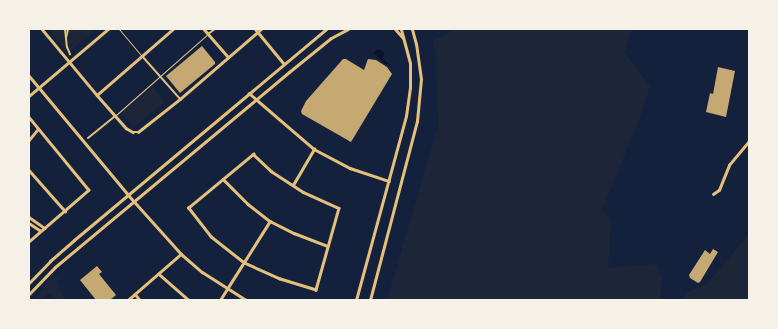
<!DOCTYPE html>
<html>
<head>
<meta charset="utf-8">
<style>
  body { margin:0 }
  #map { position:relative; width:778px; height:329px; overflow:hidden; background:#14213d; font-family:"PT Sans Narrow",sans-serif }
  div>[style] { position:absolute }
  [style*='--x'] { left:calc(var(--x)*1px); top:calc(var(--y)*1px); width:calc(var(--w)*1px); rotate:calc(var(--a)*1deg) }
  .green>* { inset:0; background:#1d2539; transform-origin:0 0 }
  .water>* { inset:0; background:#0b132b }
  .building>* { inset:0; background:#c6a872 }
  .service>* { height:1px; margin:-0.5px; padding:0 0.5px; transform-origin:0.5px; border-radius:0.5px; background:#e5c07b }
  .pedestrian>* { height:2px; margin:-1px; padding:0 1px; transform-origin:1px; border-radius:1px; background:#e5c07b }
  .minor>* { height:2.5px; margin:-1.25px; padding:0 1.25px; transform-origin:1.25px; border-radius:1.25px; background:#e5c07b }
  .tertiary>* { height:3px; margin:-1.5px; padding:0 1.5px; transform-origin:1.5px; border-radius:1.5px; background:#e5c07b }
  span { translate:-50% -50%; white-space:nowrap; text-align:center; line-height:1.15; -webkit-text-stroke:3px #f6f1e7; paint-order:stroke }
  .frame { position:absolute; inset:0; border:30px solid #f6f1e7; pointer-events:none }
</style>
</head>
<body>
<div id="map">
  <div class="green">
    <i style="clip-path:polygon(48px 29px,97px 29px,68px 53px)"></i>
    <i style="clip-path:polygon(455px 29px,632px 29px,624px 52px,650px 86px,639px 120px,602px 210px,611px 220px,608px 268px,657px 264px,662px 280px,660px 299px,680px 300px,688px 292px,707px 284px,749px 234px,749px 300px,387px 300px,438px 126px,437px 66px,433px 41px)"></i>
    <i style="left:153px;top:87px;width:19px;height:40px;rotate:51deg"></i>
    <i style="clip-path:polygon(58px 276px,61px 277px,56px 282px,65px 300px,54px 300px,51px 294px,37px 299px,38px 294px,49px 281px)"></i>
  </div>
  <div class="water">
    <i style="clip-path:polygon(377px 49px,383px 51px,384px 54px,382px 58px,390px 65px,385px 64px,374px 53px)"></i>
  </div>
  <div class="building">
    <i style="clip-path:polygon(202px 46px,215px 62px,215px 64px,180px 93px,166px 76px)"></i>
    <i style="clip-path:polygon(343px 59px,346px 59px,364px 70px,368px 59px,376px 60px,387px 67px,392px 74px,351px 142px,302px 114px,301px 111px,306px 101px)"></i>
    <i style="clip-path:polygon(718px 67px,735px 71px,726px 117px,706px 112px,710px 93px,713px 94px)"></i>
    <i style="clip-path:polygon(713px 249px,718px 252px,700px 282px,698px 283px,690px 278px,689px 275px,705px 250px,710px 254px)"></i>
    <i style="clip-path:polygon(97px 266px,102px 272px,99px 274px,116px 295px,110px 300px,96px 300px,80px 280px)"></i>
  </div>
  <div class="service">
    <i style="--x:119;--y:29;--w:34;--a:50"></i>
    <i style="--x:116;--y:115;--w:123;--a:-41.4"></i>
  </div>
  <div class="pedestrian">
    <i style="--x:65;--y:29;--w:18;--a:84"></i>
    <i style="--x:67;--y:47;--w:8;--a:67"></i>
    <i style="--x:208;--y:34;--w:9;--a:-36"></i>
    <i style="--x:66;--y:38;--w:9;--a:-77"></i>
    <i style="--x:142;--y:56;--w:57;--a:48.5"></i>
    <i style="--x:88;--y:138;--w:35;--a:-39"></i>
  </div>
  <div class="minor">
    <i style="--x:42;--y:29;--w:86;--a:50.2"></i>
    <i style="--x:97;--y:95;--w:44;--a:48.7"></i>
    <i style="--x:126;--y:128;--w:8;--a:30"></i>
    <i style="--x:133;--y:132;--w:5;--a:0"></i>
    <i style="--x:138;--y:132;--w:53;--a:-38.2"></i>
    <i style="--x:180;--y:99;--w:107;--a:-40.8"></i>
    <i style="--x:204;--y:29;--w:37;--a:49"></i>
    <i style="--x:249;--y:93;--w:86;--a:40.7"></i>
    <i style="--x:314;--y:149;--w:41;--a:27.8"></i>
    <i style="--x:350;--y:168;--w:41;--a:18.4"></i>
    <i style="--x:97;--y:95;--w:101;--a:-41"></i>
    <i style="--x:29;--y:96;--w:104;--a:-40.3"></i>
    <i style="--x:29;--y:117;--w:94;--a:50.6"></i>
    <i style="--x:89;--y:190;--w:79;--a:139.1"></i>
    <i style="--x:29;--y:140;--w:14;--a:-51"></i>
    <i style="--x:253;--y:154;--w:25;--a:43"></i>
    <i style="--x:271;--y:171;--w:38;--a:33"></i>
    <i style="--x:303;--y:192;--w:39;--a:24"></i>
    <i style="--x:339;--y:208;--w:85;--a:105.7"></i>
    <i style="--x:316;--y:290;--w:38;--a:-163"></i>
    <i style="--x:280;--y:279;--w:39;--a:-156"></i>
    <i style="--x:244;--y:263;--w:42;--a:-141.8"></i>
    <i style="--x:211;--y:237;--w:37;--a:-128"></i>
    <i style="--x:188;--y:208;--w:85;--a:-39.7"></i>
    <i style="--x:29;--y:170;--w:55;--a:48.7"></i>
    <i style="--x:223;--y:179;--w:35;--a:45"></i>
    <i style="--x:248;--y:204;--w:28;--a:38"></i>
    <i style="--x:270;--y:221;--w:27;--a:27"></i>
    <i style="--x:294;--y:233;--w:36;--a:21"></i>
    <i style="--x:293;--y:185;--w:42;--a:-59.7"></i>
    <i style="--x:713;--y:194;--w:7;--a:-34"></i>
    <i style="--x:719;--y:190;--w:27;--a:-68"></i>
    <i style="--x:729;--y:165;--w:31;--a:-50"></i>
    <i style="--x:29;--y:217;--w:19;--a:35"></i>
    <i style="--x:29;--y:223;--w:14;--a:34"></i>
    <i style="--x:159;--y:274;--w:40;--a:41"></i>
    <i style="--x:227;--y:289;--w:80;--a:-57.7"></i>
    <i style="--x:135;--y:294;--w:8;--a:50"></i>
    <i style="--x:128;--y:300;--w:70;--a:-41"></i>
  </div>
  <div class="tertiary">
    <i style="--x:255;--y:29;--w:45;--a:50.4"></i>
    <i style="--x:395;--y:29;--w:12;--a:48"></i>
    <i style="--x:29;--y:76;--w:155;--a:50.2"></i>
    <i style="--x:128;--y:195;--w:79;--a:48.1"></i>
    <i style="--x:181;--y:254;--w:28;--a:41"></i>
    <i style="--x:202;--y:272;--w:52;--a:32.5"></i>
    <i style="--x:29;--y:283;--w:30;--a:-46"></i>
    <i style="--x:50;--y:261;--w:32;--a:-41"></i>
    <i style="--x:74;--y:240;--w:329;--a:-39.9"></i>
    <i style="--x:29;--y:294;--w:37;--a:-46"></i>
    <i style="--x:55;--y:267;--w:305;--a:-39.8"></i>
    <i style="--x:289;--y:72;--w:54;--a:-39"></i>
    <i style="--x:331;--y:38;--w:19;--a:-28"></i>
    <i style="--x:220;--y:300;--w:13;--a:-58"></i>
    <i style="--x:356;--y:300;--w:191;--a:-74.8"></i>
    <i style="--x:406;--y:116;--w:29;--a:-82"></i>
    <i style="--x:410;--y:87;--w:24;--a:-90"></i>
    <i style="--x:410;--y:63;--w:35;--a:-105"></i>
    <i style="--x:370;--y:300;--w:185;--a:-75.3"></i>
    <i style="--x:417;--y:121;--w:42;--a:-84.6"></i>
    <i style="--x:421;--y:79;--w:35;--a:-98"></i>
    <i style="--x:416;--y:44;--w:16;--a:-105"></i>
  </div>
  <div class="frame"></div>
</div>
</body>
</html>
